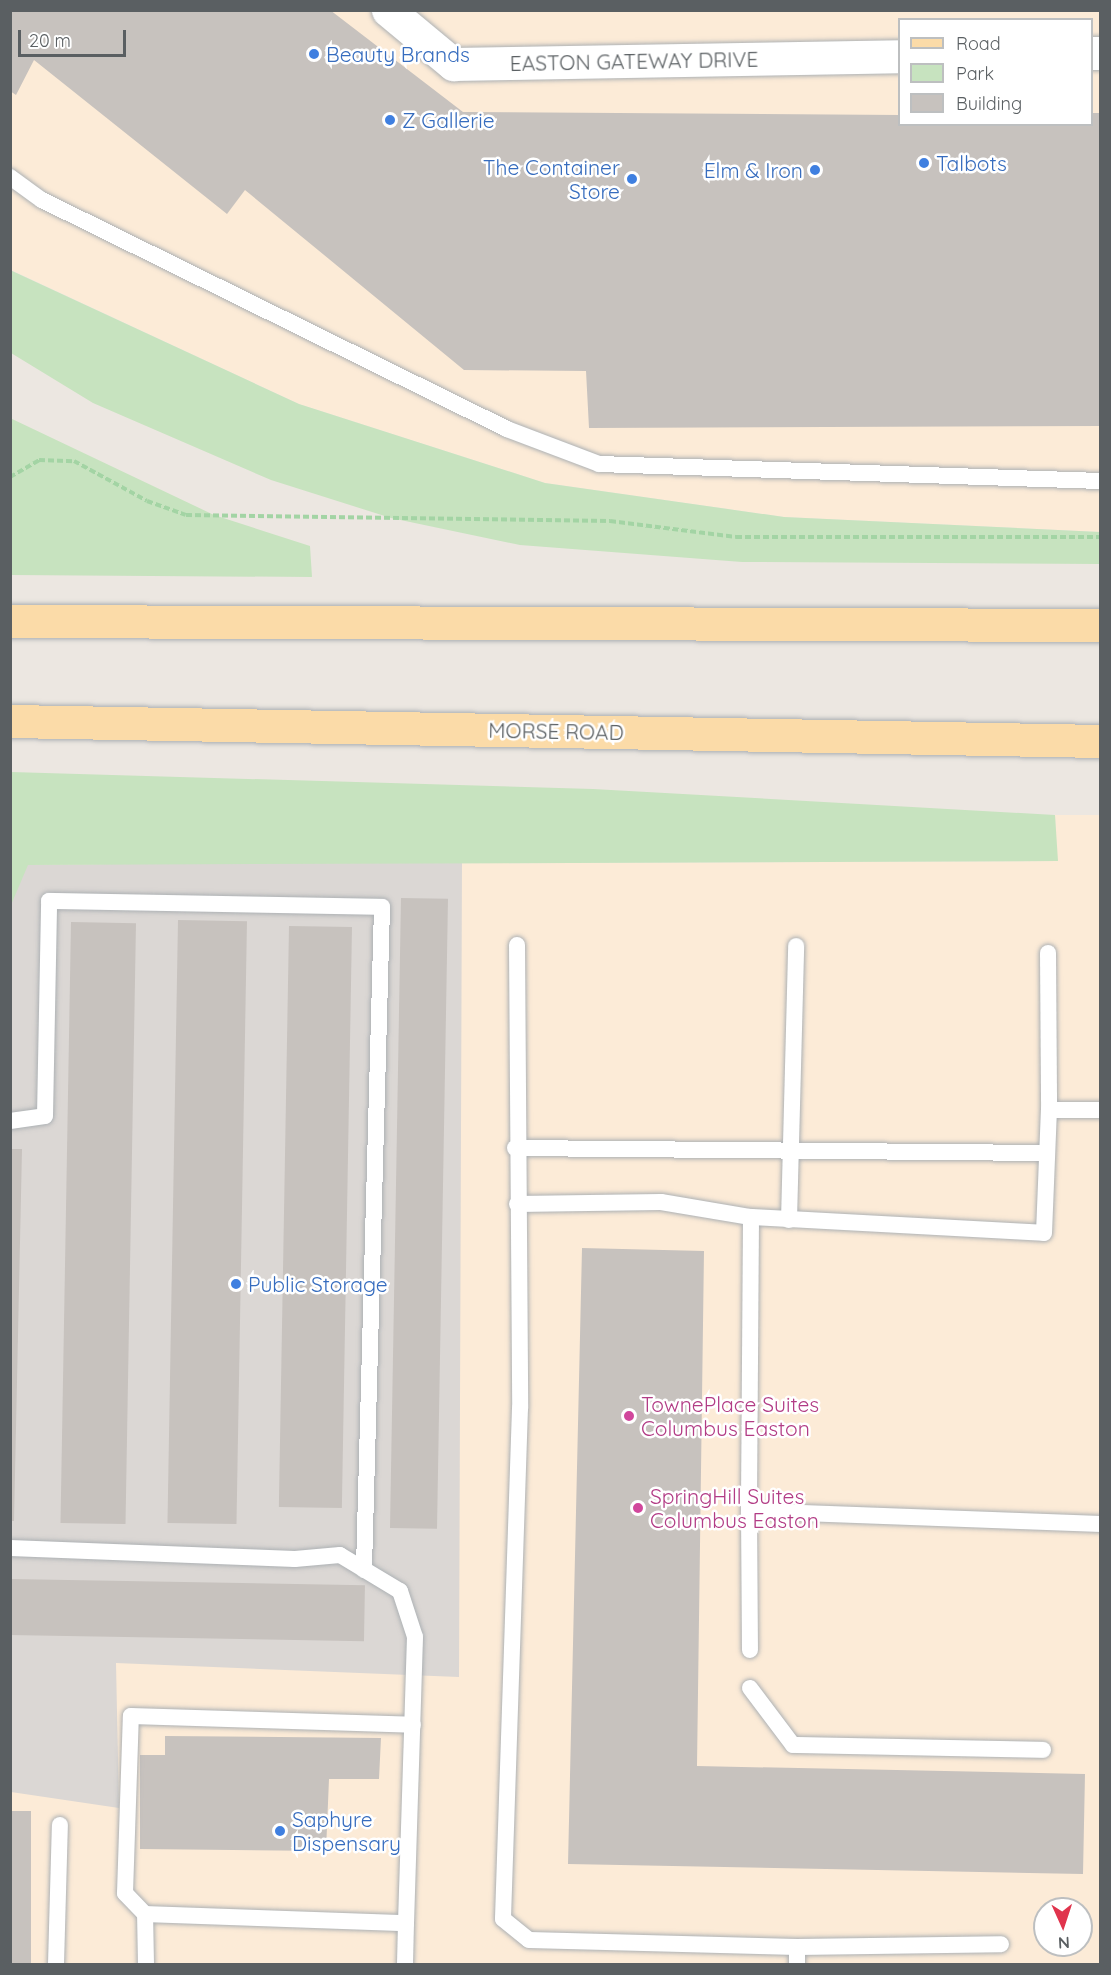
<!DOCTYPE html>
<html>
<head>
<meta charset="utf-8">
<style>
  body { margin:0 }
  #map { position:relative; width:1111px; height:1975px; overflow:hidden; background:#ece7e1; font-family:Quicksand,sans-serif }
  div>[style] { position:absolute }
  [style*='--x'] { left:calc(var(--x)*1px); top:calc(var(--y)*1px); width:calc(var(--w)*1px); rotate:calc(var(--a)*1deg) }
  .commercial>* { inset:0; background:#fcebd7 }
  .industrial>* { inset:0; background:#dbd7d4 }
  .green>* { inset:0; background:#c7e3bf }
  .building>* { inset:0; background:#c7c2be; transform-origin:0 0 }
  .path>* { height:4px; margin-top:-2px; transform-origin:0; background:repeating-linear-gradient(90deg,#a3d4a4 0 6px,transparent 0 9px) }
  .roads { filter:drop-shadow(0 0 2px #adb1b4) drop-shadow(0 0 2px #adb1b4) }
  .service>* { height:16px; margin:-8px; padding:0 8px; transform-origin:8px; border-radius:8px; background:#fff }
  .minor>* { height:33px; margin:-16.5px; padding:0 16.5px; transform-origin:16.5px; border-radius:16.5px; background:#fff }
  .primary>* { height:33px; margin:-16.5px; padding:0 16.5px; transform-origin:16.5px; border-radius:16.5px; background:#fbdba8 }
  .dots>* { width:16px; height:16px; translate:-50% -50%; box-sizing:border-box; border:3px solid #fff; border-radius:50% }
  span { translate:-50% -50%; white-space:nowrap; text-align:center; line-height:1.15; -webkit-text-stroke:5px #fff; paint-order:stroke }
  .shop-label { font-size:21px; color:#366cbe }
  .left { translate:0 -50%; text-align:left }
  .right { translate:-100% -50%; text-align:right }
  .street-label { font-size:21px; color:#5a5f62 }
  .hotel-label { font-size:21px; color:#b23c85 }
  .frame { position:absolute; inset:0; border:12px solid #5a5f62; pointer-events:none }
  .legend { position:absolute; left:898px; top:18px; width:195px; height:108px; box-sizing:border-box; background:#fff; border:2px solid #bdbfc0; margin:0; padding:8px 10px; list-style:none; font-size:18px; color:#5a5f62 }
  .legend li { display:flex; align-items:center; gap:12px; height:30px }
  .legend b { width:30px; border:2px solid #bdbfc0 }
  .north { position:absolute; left:1033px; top:1897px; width:60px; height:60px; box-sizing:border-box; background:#fff; border:2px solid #bdbfc0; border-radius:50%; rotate:177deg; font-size:16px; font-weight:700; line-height:24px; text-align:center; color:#5a5f62 }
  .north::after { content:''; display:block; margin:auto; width:21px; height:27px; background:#e0344d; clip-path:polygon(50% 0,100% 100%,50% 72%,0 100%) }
  .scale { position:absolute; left:18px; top:30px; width:108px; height:27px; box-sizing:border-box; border:3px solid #5a5f62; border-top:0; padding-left:8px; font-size:18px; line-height:21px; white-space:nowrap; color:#5a5f62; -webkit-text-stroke:4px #fff; paint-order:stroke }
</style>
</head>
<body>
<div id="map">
  <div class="commercial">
    <i style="clip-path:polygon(evenodd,11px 11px,1100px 11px,1100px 532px,784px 517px,545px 483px,299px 404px,11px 270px,11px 11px,900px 20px,1092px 20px,1092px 124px,900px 124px,900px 20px)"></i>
    <i style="clip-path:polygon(evenodd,1055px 815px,1100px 815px,1100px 1964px,11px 1964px,10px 905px,27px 865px,1057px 861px,1055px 815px,1045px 1909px,1081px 1909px,1081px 1945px,1045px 1945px,1045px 1909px)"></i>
  </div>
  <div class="industrial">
    <i style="clip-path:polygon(462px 860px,459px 1677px,116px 1663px,119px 1808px,11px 1792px,10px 906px,27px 865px)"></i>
  </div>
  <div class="green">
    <i style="clip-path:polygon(10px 270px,299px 404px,545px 483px,784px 517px,1100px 532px,1100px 564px,742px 562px,520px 545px,391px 518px,271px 480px,93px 403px,11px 353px)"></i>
    <i style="clip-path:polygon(10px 418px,214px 515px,310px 546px,312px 577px,11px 575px)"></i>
    <i style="clip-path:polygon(11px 772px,593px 789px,1055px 815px,1058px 861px,28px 865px,11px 905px)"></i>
  </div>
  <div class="building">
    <i style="clip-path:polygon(10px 10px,330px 10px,463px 112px,900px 115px,900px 124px,1092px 124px,1092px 113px,1100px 113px,1100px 426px,589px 428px,586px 371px,464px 370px,245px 190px,227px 214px,34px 60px,16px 95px,10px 91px)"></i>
    <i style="left:401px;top:898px;width:47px;height:630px;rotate:1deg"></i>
    <i style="left:178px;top:920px;width:69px;height:603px;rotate:1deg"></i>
    <i style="left:71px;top:922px;width:65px;height:601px;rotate:1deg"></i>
    <i style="left:289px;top:926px;width:63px;height:581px;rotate:1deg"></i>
    <i style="clip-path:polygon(10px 1149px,22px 1149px,14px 1521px,10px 1521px)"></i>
    <i style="clip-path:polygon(582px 1248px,704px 1251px,697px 1766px,1085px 1774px,1083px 1874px,568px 1864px)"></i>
    <i style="left:10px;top:1579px;width:355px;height:56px;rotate:1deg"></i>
    <i style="clip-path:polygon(165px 1736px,381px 1738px,379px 1779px,329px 1779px,326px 1851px,140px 1849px,140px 1755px,165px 1755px)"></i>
    <i style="left:10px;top:1811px;width:21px;height:153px"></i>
  </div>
  <div class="path">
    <i style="--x:10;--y:477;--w:34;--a:-30"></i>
    <i style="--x:39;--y:460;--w:35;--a:2"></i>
    <i style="--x:74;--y:461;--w:83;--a:28.7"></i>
    <i style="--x:147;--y:501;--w:41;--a:19.7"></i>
    <i style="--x:186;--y:515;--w:424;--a:0.8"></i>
    <i style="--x:610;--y:521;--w:127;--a:7.2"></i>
    <i style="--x:736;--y:537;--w:364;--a:0"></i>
  </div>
  <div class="roads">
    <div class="service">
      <i style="--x:10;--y:177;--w:39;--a:36"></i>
      <i style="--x:42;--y:200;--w:518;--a:26.22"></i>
      <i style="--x:507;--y:429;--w:98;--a:20.8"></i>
      <i style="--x:599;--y:464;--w:501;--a:1.94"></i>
      <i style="--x:517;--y:945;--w:463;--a:89.6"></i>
      <i style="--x:520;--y:1408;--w:511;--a:91.91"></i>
      <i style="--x:503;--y:1919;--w:33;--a:39"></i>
      <i style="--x:529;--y:1940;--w:268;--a:1.5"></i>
      <i style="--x:1048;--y:953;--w:157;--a:89.6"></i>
      <i style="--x:10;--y:1121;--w:35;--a:-8"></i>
      <i style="--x:45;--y:1116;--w:215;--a:-88.9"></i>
      <i style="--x:49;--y:901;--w:333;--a:1"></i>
      <i style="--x:382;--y:907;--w:663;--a:91.56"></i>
      <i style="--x:515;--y:1148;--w:532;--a:0.54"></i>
      <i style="--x:517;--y:1204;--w:144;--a:-0.8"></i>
      <i style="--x:661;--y:1202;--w:91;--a:9.5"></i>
      <i style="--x:751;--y:1217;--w:294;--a:90.4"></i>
      <i style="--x:749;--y:1511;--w:351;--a:2.1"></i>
      <i style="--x:751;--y:1217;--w:293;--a:3.1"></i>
      <i style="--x:1044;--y:1233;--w:123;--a:-87.7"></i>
      <i style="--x:1049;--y:1110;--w:51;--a:0"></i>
      <i style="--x:789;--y:1220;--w:274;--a:-88.5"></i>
      <i style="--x:749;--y:1511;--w:139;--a:89.6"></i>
      <i style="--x:10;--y:1548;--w:285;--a:2.2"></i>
      <i style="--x:295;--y:1559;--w:45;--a:-5.1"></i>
      <i style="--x:340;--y:1555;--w:70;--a:31"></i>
      <i style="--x:400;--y:1591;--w:48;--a:71.9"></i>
      <i style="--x:415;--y:1637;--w:286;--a:91.8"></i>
      <i style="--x:750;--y:1688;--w:71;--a:53"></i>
      <i style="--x:793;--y:1745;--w:250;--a:1.1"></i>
      <i style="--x:145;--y:1914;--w:29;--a:-134"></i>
      <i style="--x:125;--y:1893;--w:177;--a:-88.1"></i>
      <i style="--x:131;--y:1716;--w:282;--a:1.8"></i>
      <i style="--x:56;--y:1964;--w:139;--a:-88.4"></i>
      <i style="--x:146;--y:1964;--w:50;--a:-91.1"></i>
      <i style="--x:145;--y:1914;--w:261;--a:2"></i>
      <i style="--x:406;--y:1923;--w:41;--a:91.4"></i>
      <i style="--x:797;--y:1964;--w:17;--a:-90"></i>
      <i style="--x:797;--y:1947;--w:204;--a:-0.8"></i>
    </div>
    <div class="minor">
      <i style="--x:388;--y:10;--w:85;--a:39.7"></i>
      <i style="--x:453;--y:64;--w:447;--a:-1"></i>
      <i style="--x:1092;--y:53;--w:8;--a:0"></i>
    </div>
    <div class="primary">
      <i style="--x:10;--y:621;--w:1090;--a:0.21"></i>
      <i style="--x:10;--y:721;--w:1090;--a:1.05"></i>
    </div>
  </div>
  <div class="dots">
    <i style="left:314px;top:54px;background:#3f7fe0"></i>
    <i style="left:390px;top:120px;background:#3f7fe0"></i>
    <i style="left:924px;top:163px;background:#3f7fe0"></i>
    <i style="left:815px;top:170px;background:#3f7fe0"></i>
    <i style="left:632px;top:179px;background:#3f7fe0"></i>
    <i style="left:236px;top:1284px;background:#3f7fe0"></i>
    <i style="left:629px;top:1416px;background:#d1479c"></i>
    <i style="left:638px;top:1508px;background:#d1479c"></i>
    <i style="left:280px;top:1831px;background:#3f7fe0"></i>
  </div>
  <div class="shop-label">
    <span class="left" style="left:326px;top:54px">Beauty Brands</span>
    <span class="left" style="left:402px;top:120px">Z Gallerie</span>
    <span class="left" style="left:936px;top:163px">Talbots</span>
    <span class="right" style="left:620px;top:179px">The Container<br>Store</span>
    <span class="right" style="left:803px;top:170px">Elm &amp; Iron</span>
    <span class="left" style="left:248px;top:1284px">Public Storage</span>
    <span class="left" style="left:292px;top:1831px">Saphyre<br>Dispensary</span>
  </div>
  <div class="street-label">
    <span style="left:634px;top:61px;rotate:-1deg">EASTON GATEWAY DRIVE</span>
    <span style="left:556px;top:731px;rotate:1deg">MORSE ROAD</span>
  </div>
  <div class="hotel-label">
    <span class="left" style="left:641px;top:1416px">TownePlace Suites<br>Columbus Easton</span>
    <span class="left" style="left:650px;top:1508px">SpringHill Suites<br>Columbus Easton</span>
  </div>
  <div class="frame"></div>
  <ul class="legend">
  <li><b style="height:8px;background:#fbdba8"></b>Road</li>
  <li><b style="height:16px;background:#c7e3bf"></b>Park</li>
  <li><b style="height:16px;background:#c7c2be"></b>Building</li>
  </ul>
  <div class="north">N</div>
  <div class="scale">20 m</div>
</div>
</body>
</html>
